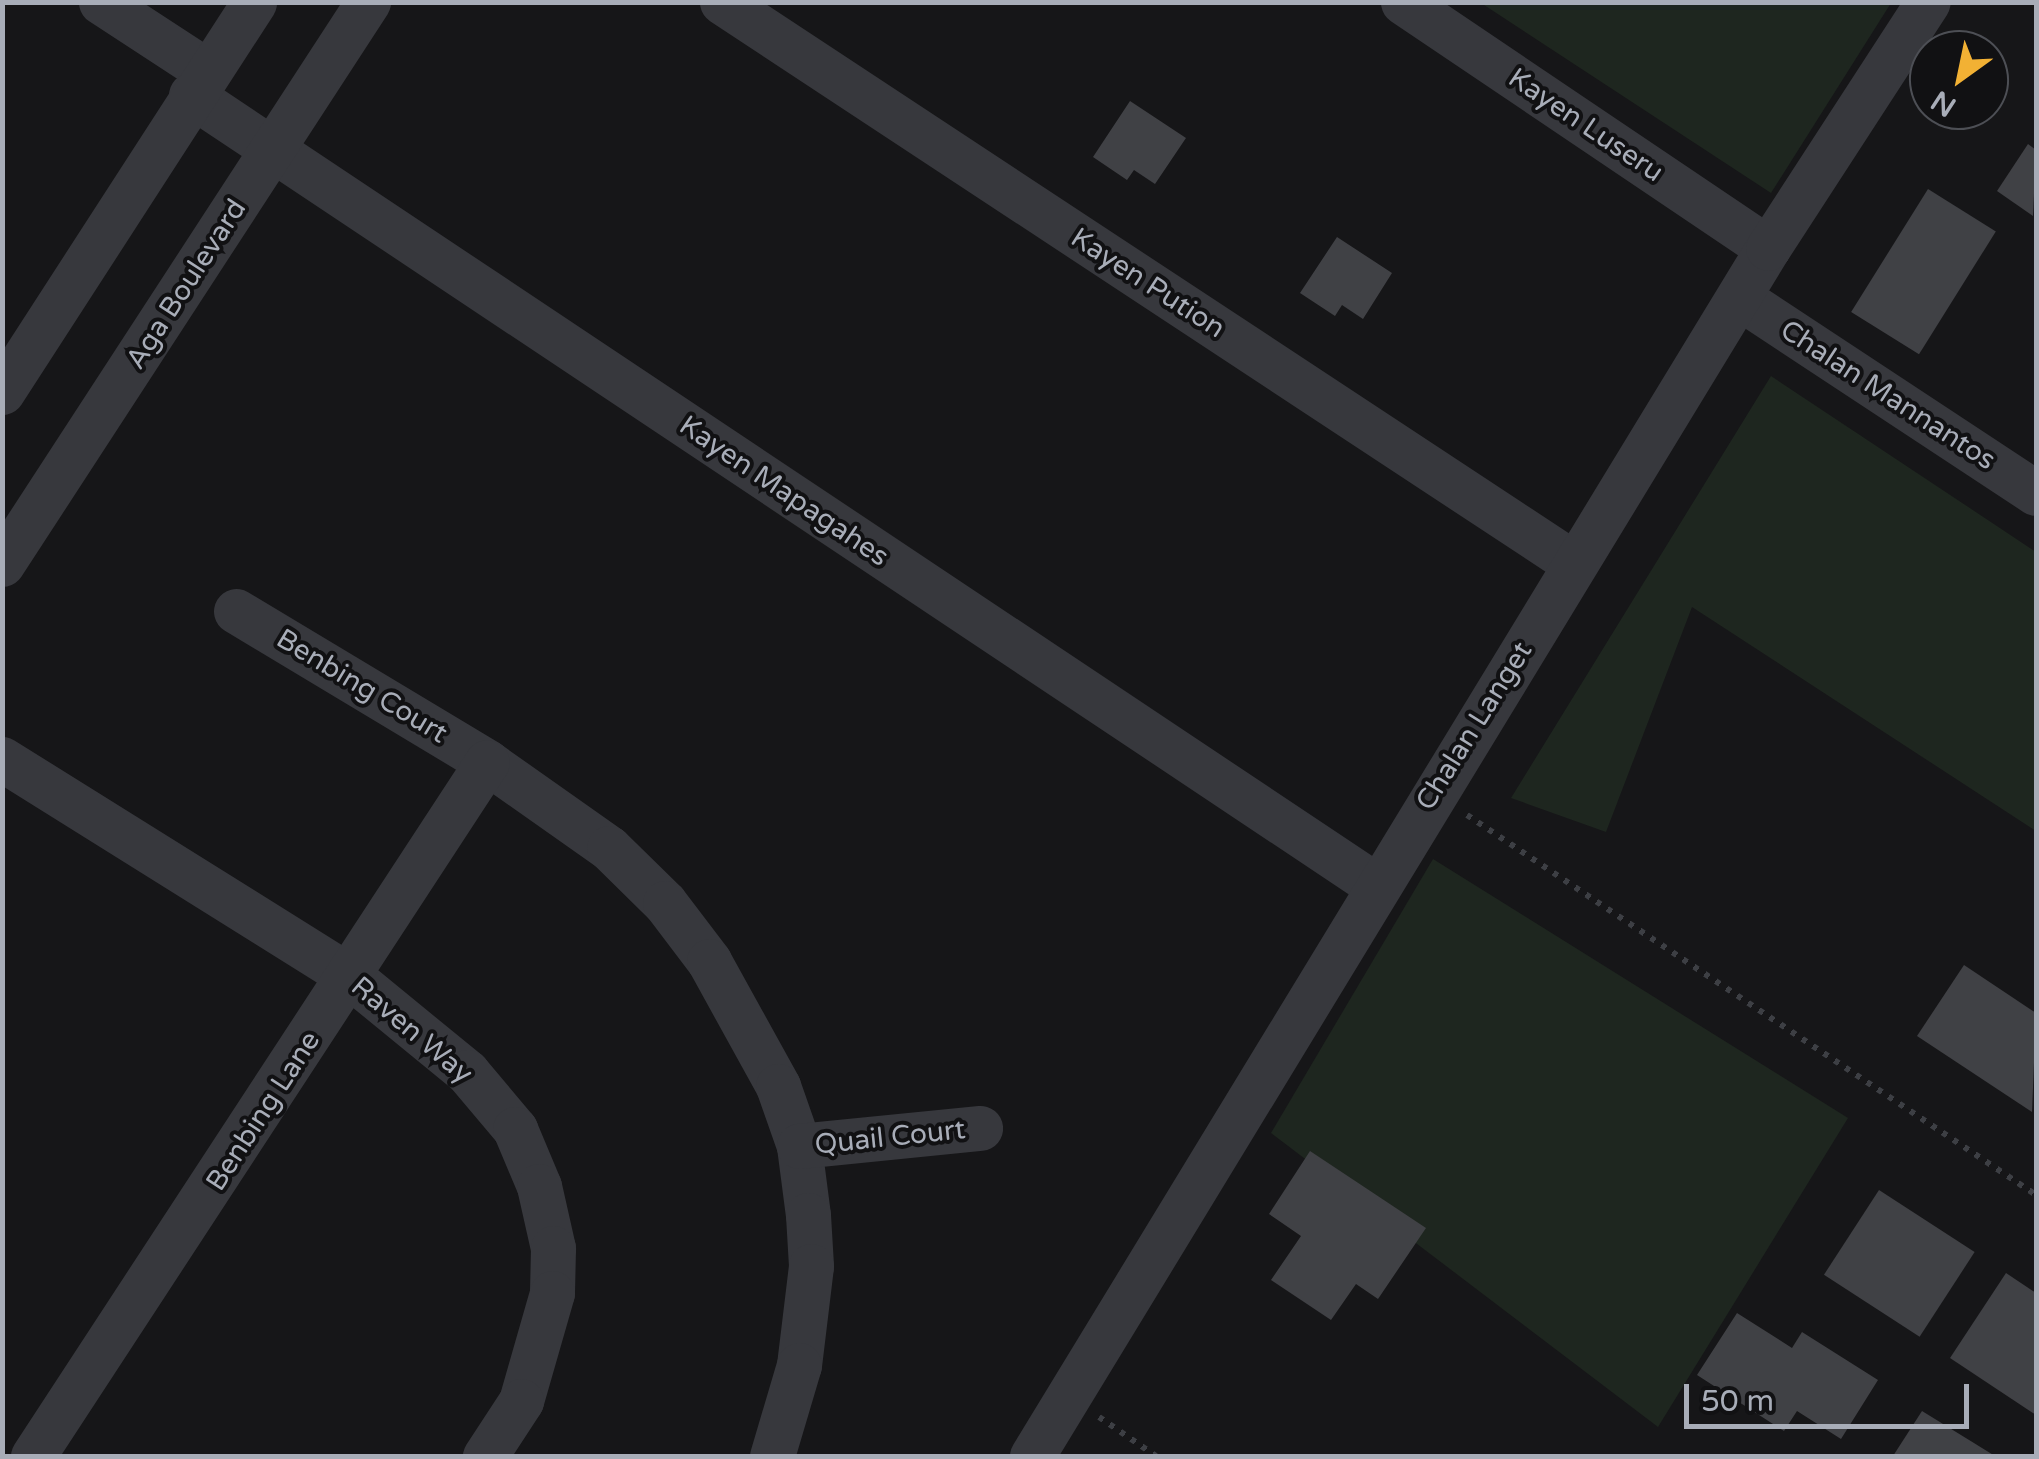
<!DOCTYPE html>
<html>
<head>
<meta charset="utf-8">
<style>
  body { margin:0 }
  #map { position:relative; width:2039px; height:1459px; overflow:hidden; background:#161618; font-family:"Varela Round",sans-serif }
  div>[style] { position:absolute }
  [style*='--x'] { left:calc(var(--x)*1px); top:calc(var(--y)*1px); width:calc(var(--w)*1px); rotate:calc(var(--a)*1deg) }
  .green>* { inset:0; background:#1e261f }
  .building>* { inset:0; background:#404145; transform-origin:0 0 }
  .path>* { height:6px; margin-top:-3px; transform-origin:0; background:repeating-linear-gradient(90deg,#3d3f44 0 5px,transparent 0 13px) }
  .minor>* { height:45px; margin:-22.5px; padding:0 22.5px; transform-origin:22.5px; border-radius:22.5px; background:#37383d }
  span { translate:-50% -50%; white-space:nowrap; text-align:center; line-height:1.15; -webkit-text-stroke:8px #111113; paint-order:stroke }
  .street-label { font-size:28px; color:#a8adb8 }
  .frame { position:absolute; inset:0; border:5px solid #a8adb8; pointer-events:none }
  .north { position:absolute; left:1909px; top:30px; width:100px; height:100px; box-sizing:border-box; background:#111113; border:2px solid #4d4f55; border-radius:50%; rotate:213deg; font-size:28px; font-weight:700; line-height:40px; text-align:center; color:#a8adb8 }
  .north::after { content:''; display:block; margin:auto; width:35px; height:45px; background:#f2b134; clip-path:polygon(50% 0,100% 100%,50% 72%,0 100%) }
  .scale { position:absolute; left:1684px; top:1384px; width:285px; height:45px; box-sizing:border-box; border:5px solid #a8adb8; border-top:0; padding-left:12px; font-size:30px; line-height:35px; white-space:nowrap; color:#a8adb8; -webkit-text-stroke:8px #111113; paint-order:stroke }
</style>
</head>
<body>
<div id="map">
  <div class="green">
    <i style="clip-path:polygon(1481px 3px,1891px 3px,1771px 193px)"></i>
    <i style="clip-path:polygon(1771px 376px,2036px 552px,2036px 831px,1692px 607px,1606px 832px,1511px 798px)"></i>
    <i style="clip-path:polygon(1433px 859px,1848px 1118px,1658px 1427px,1271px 1133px)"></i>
  </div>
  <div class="building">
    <i style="clip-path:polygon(1130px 101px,1186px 138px,1155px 184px,1134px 170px,1127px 180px,1093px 157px)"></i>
    <i style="clip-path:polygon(2028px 144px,2036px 150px,2033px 216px,1997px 191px)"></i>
    <i style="left:1928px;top:189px;width:80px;height:145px;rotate:32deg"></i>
    <i style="clip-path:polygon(1337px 237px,1392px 273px,1363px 319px,1342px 305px,1335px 316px,1300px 293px)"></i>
    <i style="clip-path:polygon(1964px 965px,2036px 1013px,2032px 1112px,1917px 1036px)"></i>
    <i style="clip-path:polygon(1310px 1151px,1426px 1228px,1378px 1299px,1356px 1284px,1331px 1320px,1271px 1280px,1301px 1236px,1269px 1214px)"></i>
    <i style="left:1879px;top:1190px;width:114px;height:101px;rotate:33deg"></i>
    <i style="clip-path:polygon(2006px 1273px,2036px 1293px,2036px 1415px,1950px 1358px)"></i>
    <i style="clip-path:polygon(1737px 1313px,1792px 1348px,1802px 1332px,1878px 1380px,1841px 1439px,1797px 1411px,1784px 1431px,1697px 1375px)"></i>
    <i style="clip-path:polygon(1922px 1411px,1995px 1456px,1893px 1456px)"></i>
  </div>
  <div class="path">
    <i style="--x:1467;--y:815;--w:684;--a:33.74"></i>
    <i style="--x:1099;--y:1417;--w:69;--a:34.4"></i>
  </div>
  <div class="minor">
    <i style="--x:101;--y:2;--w:126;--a:33.1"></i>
    <i style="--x:722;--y:2;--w:1021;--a:33.38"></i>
    <i style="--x:1403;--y:2;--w:440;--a:34"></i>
    <i style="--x:191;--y:95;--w:1426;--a:33.7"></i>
    <i style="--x:1740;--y:298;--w:354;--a:33.4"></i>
    <i style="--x:2;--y:392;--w:464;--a:-57.1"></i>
    <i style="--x:2;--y:564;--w:671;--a:-56.93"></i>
    <i style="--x:236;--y:611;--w:293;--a:31"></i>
    <i style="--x:487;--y:762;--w:149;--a:35.2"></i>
    <i style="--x:609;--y:848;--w:78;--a:44.5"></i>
    <i style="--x:665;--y:903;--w:73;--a:52.8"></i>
    <i style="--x:709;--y:961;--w:143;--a:61.1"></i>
    <i style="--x:778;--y:1086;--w:64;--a:70.7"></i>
    <i style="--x:799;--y:1146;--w:70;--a:82.6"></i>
    <i style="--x:808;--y:1215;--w:51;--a:86.6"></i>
    <i style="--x:811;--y:1266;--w:100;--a:96.9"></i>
    <i style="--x:799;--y:1365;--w:95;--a:106.5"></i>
    <i style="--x:2;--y:759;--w:411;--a:32"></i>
    <i style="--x:351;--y:977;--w:150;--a:39.3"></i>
    <i style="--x:467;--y:1072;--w:75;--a:49.9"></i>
    <i style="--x:515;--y:1129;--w:62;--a:67.2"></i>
    <i style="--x:539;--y:1186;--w:64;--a:77.3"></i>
    <i style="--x:553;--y:1248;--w:45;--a:91.3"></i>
    <i style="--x:552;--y:1293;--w:112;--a:106"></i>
    <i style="--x:521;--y:1401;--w:66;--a:123.2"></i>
    <i style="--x:799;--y:1146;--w:182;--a:-5.7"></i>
    <i style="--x:33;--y:1456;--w:829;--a:-56.81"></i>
    <i style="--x:1032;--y:1456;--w:1415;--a:-58.65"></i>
    <i style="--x:1768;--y:248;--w:293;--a:-57"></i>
  </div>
  <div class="street-label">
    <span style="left:1586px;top:125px;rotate:34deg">Kayen Luseru</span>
    <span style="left:1148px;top:283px;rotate:33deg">Kayen Pution</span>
    <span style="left:186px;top:284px;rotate:-57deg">Aga Boulevard</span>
    <span style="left:1888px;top:395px;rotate:33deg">Chalan Mannantos</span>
    <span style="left:784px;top:491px;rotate:34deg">Kayen Mapagahes</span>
    <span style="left:362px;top:686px;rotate:31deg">Benbing Court</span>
    <span style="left:1474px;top:726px;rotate:-58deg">Chalan Langet</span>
    <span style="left:412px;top:1030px;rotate:40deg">Raven Way</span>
    <span style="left:263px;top:1111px;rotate:-57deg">Benbing Lane</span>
    <span style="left:890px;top:1137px;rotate:-6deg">Quail Court</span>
  </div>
  <div class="frame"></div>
  <div class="north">N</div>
  <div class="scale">50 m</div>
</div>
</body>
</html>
